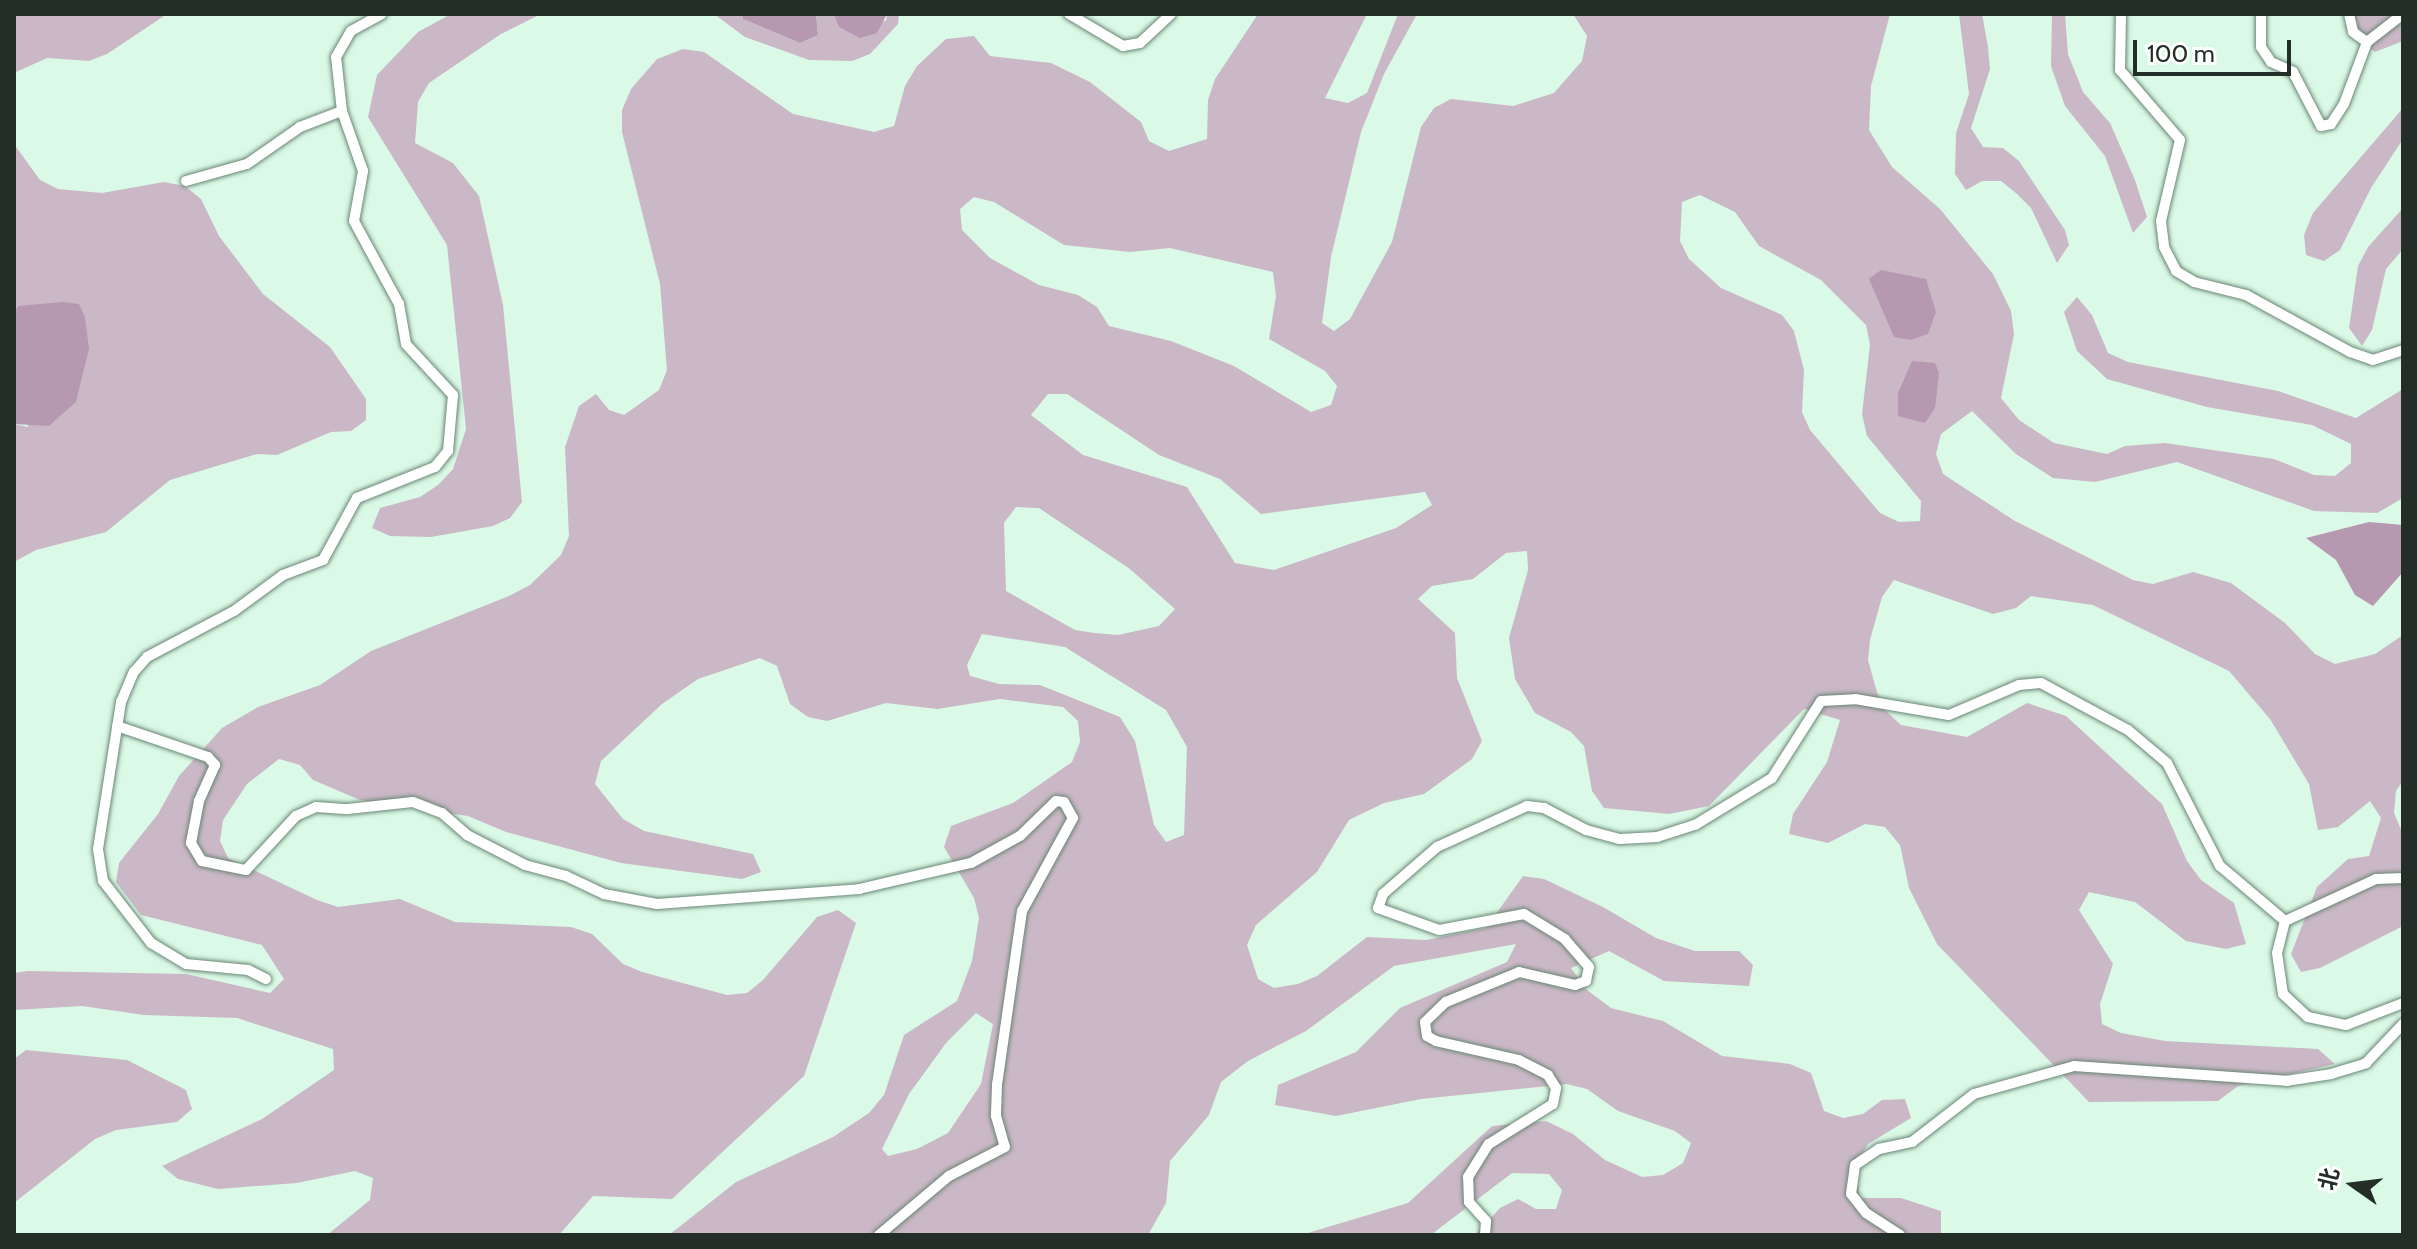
<!DOCTYPE html>
<html>
<head>
<meta charset="utf-8">
<style>
  body { margin:0 }
  #map { position:relative; width:2417px; height:1249px; overflow:hidden; background:#daf9e6; font-family:Cabin,"Noto Sans SC",sans-serif }
  div>[style] { position:absolute }
  [style*='--x'] { left:calc(var(--x)*1px); top:calc(var(--y)*1px); width:calc(var(--w)*1px); rotate:calc(var(--a)*1deg) }
  .green>* { inset:0; background:#cbb8c7 }
  .water>* { inset:0; background:#b698b0 }
  .roads { filter:drop-shadow(0 0 2px #6a8675) drop-shadow(0 0 2px #6a8675) }
  .street>* { height:10px; margin:-5px; padding:0 5px; transform-origin:5px; border-radius:5px; background:#fff }
  span { translate:-50% -50%; white-space:nowrap; text-align:center; line-height:1.15; -webkit-text-stroke:8px #fff; paint-order:stroke }
  .frame { position:absolute; inset:0; border:16px solid #222e27; pointer-events:none }
  .north { position:absolute; left:2313px; top:1145px; width:80px; height:80px; -webkit-text-stroke:6px #fff; paint-order:stroke; rotate:284deg; font-size:22px; font-weight:700; line-height:32px; text-align:center; color:#222e27 }
  .north::after { content:''; display:block; margin:auto; width:28px; height:36px; background:#222e27; clip-path:polygon(50% 0,100% 100%,50% 72%,0 100%) }
  .scale { position:absolute; left:2133px; top:40px; width:158px; height:36px; box-sizing:border-box; border:4px solid #222e27; border-top:0; padding-left:10px; font-size:24px; line-height:28px; white-space:nowrap; color:#222e27; -webkit-text-stroke:6px #fff; paint-order:stroke }
</style>
</head>
<body>
<div id="map">
  <div class="green">
    <i style="clip-path:polygon(14px 14px,167px 14px,107px 54px,89px 61px,47px 58px,14px 73px)"></i>
    <i style="clip-path:polygon(451px 14px,541px 14px,501px 34px,429px 83px,418px 102px,415px 143px,453px 163px,479px 196px,503px 305px,522px 502px,510px 518px,493px 526px,431px 537px,390px 536px,372px 528px,380px 508px,420px 497px,438px 485px,453px 469px,466px 429px,447px 245px,368px 117px,377px 75px,418px 32px)"></i>
    <i style="clip-path:polygon(714px 14px,743px 14px,743px 19px,800px 43px,818px 35px,816px 14px,886px 21px,887px 14px,899px 14px,898px 24px,870px 54px,852px 61px,809px 60px,745px 37px)"></i>
    <i style="clip-path:polygon(evenodd,1258px 14px,1367px 14px,1325px 98px,1348px 103px,1367px 93px,1398px 14px,1417px 14px,1384px 74px,1361px 132px,1331px 257px,1322px 323px,1334px 331px,1350px 319px,1392px 242px,1421px 127px,1434px 108px,1451px 99px,1513px 106px,1554px 93px,1582px 61px,1587px 36px,1573px 14px,1890px 14px,1871px 86px,1869px 130px,1892px 167px,1940px 209px,1993px 274px,2011px 311px,2014px 334px,2001px 398px,2019px 420px,2054px 443px,2107px 454px,2125px 446px,2165px 443px,2274px 459px,2314px 475px,2335px 476px,2351px 463px,2351px 444px,2312px 425px,2207px 407px,2107px 379px,2077px 351px,2064px 312px,2077px 297px,2092px 315px,2108px 353px,2128px 362px,2278px 391px,2356px 418px,2403px 389px,2403px 498px,2377px 513px,2314px 511px,2177px 462px,2095px 482px,2053px 478px,2016px 454px,1972px 411px,1941px 434px,1936px 454px,1943px 474px,2015px 521px,2133px 580px,2153px 584px,2193px 572px,2231px 583px,2285px 623px,2315px 654px,2335px 664px,2375px 654px,2403px 635px,2403px 781px,2396px 791px,2394px 813px,2403px 834px,2403px 926px,2320px 968px,2301px 972px,2291px 954px,2317px 887px,2348px 859px,2369px 856px,2381px 818px,2370px 801px,2338px 827px,2318px 830px,2309px 784px,2270px 719px,2229px 671px,2093px 605px,2031px 596px,2016px 608px,1993px 614px,1894px 580px,1882px 597px,1870px 640px,1868px 660px,1877px 692px,1885px 710px,1901px 725px,1967px 737px,2027px 703px,2066px 716px,2162px 804px,2187px 861px,2201px 880px,2234px 903px,2246px 944px,2226px 949px,2186px 941px,2135px 902px,2089px 892px,2079px 910px,2113px 964px,2100px 1004px,2102px 1024px,2121px 1033px,2165px 1041px,2318px 1049px,2335px 1064px,2238px 1086px,2218px 1101px,2089px 1102px,1937px 944px,1909px 888px,1900px 845px,1885px 827px,1865px 824px,1828px 843px,1789px 834px,1793px 814px,1827px 762px,1840px 720px,1804px 709px,1709px 806px,1669px 814px,1604px 808px,1592px 791px,1584px 746px,1571px 732px,1535px 713px,1515px 679px,1509px 638px,1528px 570px,1527px 551px,1506px 553px,1473px 579px,1432px 586px,1418px 599px,1455px 633px,1457px 678px,1482px 741px,1472px 759px,1424px 794px,1384px 803px,1349px 820px,1317px 872px,1256px 925px,1247px 945px,1258px 979px,1274px 988px,1298px 984px,1317px 976px,1367px 937px,1426px 940px,1486px 928px,1523px 876px,1544px 879px,1603px 907px,1656px 938px,1695px 951px,1739px 951px,1753px 965px,1749px 986px,1664px 981px,1609px 951px,1571px 968px,1587px 990px,1611px 1008px,1663px 1021px,1722px 1056px,1790px 1064px,1811px 1073px,1824px 1111px,1843px 1118px,1863px 1114px,1882px 1100px,1905px 1099px,1911px 1118px,1868px 1144px,1855px 1165px,1860px 1198px,1901px 1198px,1941px 1211px,1941px 1233px,1475px 1235px,1500px 1208px,1518px 1199px,1536px 1209px,1556px 1209px,1562px 1190px,1549px 1174px,1512px 1173px,1432px 1234px,1301px 1235px,1408px 1203px,1492px 1126px,1546px 1121px,1573px 1134px,1605px 1160px,1642px 1177px,1663px 1175px,1683px 1163px,1691px 1143px,1675px 1131px,1618px 1111px,1587px 1089px,1567px 1084px,1421px 1099px,1336px 1116px,1275px 1105px,1278px 1085px,1356px 1052px,1400px 1008px,1507px 962px,1516px 944px,1394px 966px,1306px 1031px,1248px 1061px,1221px 1082px,1209px 1115px,1170px 1161px,1166px 1203px,1148px 1235px,669px 1235px,736px 1182px,833px 1137px,869px 1113px,884px 1095px,904px 1035px,957px 1001px,972px 961px,979px 918px,974px 898px,944px 847px,951px 826px,1013px 803px,1072px 762px,1080px 742px,1078px 721px,1063px 707px,1000px 699px,937px 709px,886px 703px,827px 721px,808px 717px,790px 704px,777px 666px,760px 658px,698px 679px,662px 704px,601px 761px,595px 784px,623px 819px,644px 831px,753px 854px,761px 872px,742px 879px,621px 863px,506px 832px,468px 816px,360px 800px,313px 780px,300px 765px,279px 759px,247px 784px,223px 820px,220px 841px,228px 858px,317px 900px,338px 907px,400px 899px,455px 922px,571px 927px,592px 934px,623px 964px,642px 972px,727px 995px,747px 993px,763px 980px,817px 917px,838px 910px,856px 923px,804px 1076px,672px 1199px,593px 1196px,559px 1235px,327px 1235px,370px 1200px,373px 1178px,355px 1171px,297px 1183px,218px 1189px,178px 1179px,162px 1166px,262px 1119px,334px 1070px,333px 1049px,237px 1018px,144px 1015px,82px 1006px,14px 1010px,14px 973px,28px 971px,186px 974px,270px 993px,284px 979px,262px 945px,141px 915px,116px 882px,119px 863px,158px 814px,179px 776px,222px 728px,258px 707px,320px 685px,371px 651px,509px 596px,530px 585px,561px 555px,569px 536px,565px 447px,579px 406px,596px 394px,609px 410px,624px 415px,659px 390px,667px 370px,660px 284px,622px 132px,622px 110px,631px 89px,657px 59px,683px 49px,704px 52px,793px 114px,874px 132px,894px 126px,905px 86px,917px 66px,946px 39px,974px 36px,990px 56px,1051px 63px,1090px 82px,1141px 122px,1149px 141px,1169px 151px,1207px 139px,1208px 100px,1215px 79px,1258px 14px,1700px 195px,1735px 212px,1759px 246px,1821px 280px,1866px 325px,1870px 345px,1862px 414px,1867px 436px,1921px 501px,1920px 521px,1899px 522px,1880px 513px,1810px 430px,1802px 412px,1804px 370px,1794px 331px,1782px 315px,1721px 288px,1689px 259px,1680px 241px,1682px 202px,1700px 195px,1258px 14px,974px 197px,994px 202px,1064px 245px,1130px 252px,1170px 248px,1273px 272px,1276px 296px,1269px 339px,1325px 371px,1337px 386px,1331px 405px,1311px 412px,1234px 366px,1171px 341px,1109px 326px,1097px 307px,1078px 295px,1039px 285px,990px 258px,962px 230px,960px 209px,974px 197px,1258px 14px,1048px 394px,1067px 394px,1159px 455px,1220px 479px,1261px 514px,1425px 492px,1432px 505px,1396px 528px,1274px 570px,1235px 563px,1187px 487px,1083px 455px,1031px 415px,1048px 394px,1258px 14px,1016px 507px,1039px 508px,1130px 569px,1175px 609px,1159px 626px,1118px 635px,1094px 633px,1075px 630px,1006px 591px,1004px 523px,1016px 507px,1258px 14px,982px 634px,1065px 647px,1166px 710px,1187px 747px,1184px 835px,1166px 842px,1154px 825px,1135px 741px,1120px 717px,1040px 685px,999px 684px,970px 676px,967px 665px,982px 634px,1258px 14px,976px 1013px,993px 1024px,981px 1084px,948px 1133px,917px 1149px,888px 1156px,882px 1149px,909px 1094px,946px 1043px,976px 1013px)"></i>
    <i style="clip-path:polygon(1959px 14px,1982px 14px,1988px 47px,1990px 69px,1971px 128px,1983px 147px,2003px 148px,2019px 161px,2065px 230px,2069px 245px,2057px 263px,2031px 208px,2017px 194px,2001px 181px,1982px 181px,1966px 190px,1955px 174px,1956px 133px,1969px 94px)"></i>
    <i style="clip-path:polygon(2052px 14px,2065px 14px,2068px 54px,2083px 92px,2110px 123px,2135px 180px,2147px 217px,2133px 233px,2105px 156px,2065px 106px,2051px 66px)"></i>
    <i style="clip-path:polygon(2353px 14px,2403px 14px,2403px 41px,2375px 52px,2356px 34px)"></i>
    <i style="clip-path:polygon(2403px 108px,2403px 139px,2371px 188px,2340px 250px,2324px 261px,2306px 255px,2304px 235px,2313px 213px)"></i>
    <i style="clip-path:polygon(14px 144px,40px 180px,58px 189px,102px 193px,164px 182px,185px 186px,201px 199px,219px 236px,263px 294px,330px 347px,366px 399px,366px 420px,351px 431px,331px 432px,277px 455px,257px 454px,170px 480px,106px 532px,36px 550px,14px 562px,14px 424px,28px 427px,18px 306px,14px 312px)"></i>
    <i style="clip-path:polygon(2403px 208px,2403px 249px,2386px 269px,2372px 330px,2362px 346px,2349px 328px,2358px 266px,2368px 247px)"></i>
    <i style="clip-path:polygon(26px 1050px,127px 1060px,186px 1090px,192px 1109px,177px 1122px,116px 1130px,95px 1139px,14px 1203px,14px 1059px)"></i>
  </div>
  <div class="water">
    <i style="clip-path:polygon(743px 14px,816px 14px,818px 35px,800px 43px,743px 19px)"></i>
    <i style="clip-path:polygon(834px 14px,887px 14px,877px 33px,860px 38px,839px 27px)"></i>
    <i style="clip-path:polygon(1881px 270px,1926px 279px,1936px 312px,1928px 334px,1911px 340px,1894px 337px,1869px 279px)"></i>
    <i style="clip-path:polygon(63px 302px,79px 304px,85px 317px,89px 349px,76px 402px,49px 426px,14px 424px,14px 312px,18px 306px)"></i>
    <i style="clip-path:polygon(1912px 361px,1935px 363px,1939px 373px,1935px 408px,1925px 423px,1898px 416px,1898px 393px)"></i>
    <i style="clip-path:polygon(2369px 522px,2403px 525px,2403px 572px,2373px 606px,2355px 595px,2336px 560px,2306px 538px)"></i>
  </div>
  <div class="roads">
    <div class="street">
      <i style="--x:1069;--y:14;--w:63;--a:30.7"></i>
      <i style="--x:1123;--y:46;--w:17;--a:-10"></i>
      <i style="--x:1140;--y:43;--w:42;--a:-43.1"></i>
      <i style="--x:2121;--y:14;--w:56;--a:91"></i>
      <i style="--x:2120;--y:70;--w:92;--a:49.4"></i>
      <i style="--x:2180;--y:140;--w:83;--a:103.2"></i>
      <i style="--x:2161;--y:221;--w:26;--a:83"></i>
      <i style="--x:2164;--y:247;--w:27;--a:63"></i>
      <i style="--x:2176;--y:271;--w:21;--a:31"></i>
      <i style="--x:2194;--y:282;--w:54;--a:14"></i>
      <i style="--x:2246;--y:295;--w:119;--a:28.7"></i>
      <i style="--x:2350;--y:352;--w:24;--a:19"></i>
      <i style="--x:2373;--y:360;--w:32;--a:-18"></i>
      <i style="--x:2261;--y:14;--w:33;--a:90"></i>
      <i style="--x:2261;--y:47;--w:18;--a:56"></i>
      <i style="--x:2271;--y:62;--w:24;--a:24"></i>
      <i style="--x:2293;--y:72;--w:61;--a:62.6"></i>
      <i style="--x:2321;--y:126;--w:10;--a:-11"></i>
      <i style="--x:2331;--y:124;--w:24;--a:-57"></i>
      <i style="--x:2344;--y:104;--w:66;--a:-69.6"></i>
      <i style="--x:2349;--y:14;--w:18;--a:77"></i>
      <i style="--x:2353;--y:32;--w:17;--a:36"></i>
      <i style="--x:2367;--y:42;--w:46;--a:-37.9"></i>
      <i style="--x:186;--y:181;--w:63;--a:-15.6"></i>
      <i style="--x:247;--y:164;--w:65;--a:-34.9"></i>
      <i style="--x:300;--y:127;--w:45;--a:-20.9"></i>
      <i style="--x:117;--y:726;--w:96;--a:18.8"></i>
      <i style="--x:208;--y:757;--w:11;--a:49"></i>
      <i style="--x:215;--y:765;--w:39;--a:114"></i>
      <i style="--x:199;--y:801;--w:43;--a:100.8"></i>
      <i style="--x:191;--y:843;--w:21;--a:59"></i>
      <i style="--x:202;--y:861;--w:45;--a:11.6"></i>
      <i style="--x:246;--y:870;--w:74;--a:-47.2"></i>
      <i style="--x:296;--y:816;--w:22;--a:-24"></i>
      <i style="--x:316;--y:807;--w:32;--a:4"></i>
      <i style="--x:348;--y:809;--w:65;--a:-6.1"></i>
      <i style="--x:413;--y:802;--w:31;--a:21"></i>
      <i style="--x:442;--y:813;--w:33;--a:41"></i>
      <i style="--x:467;--y:835;--w:65;--a:27.3"></i>
      <i style="--x:525;--y:865;--w:42;--a:15"></i>
      <i style="--x:566;--y:876;--w:42;--a:25.3"></i>
      <i style="--x:604;--y:894;--w:54;--a:10.7"></i>
      <i style="--x:657;--y:904;--w:203;--a:-4.2"></i>
      <i style="--x:859;--y:889;--w:115;--a:-13.1"></i>
      <i style="--x:971;--y:863;--w:56;--a:-28.9"></i>
      <i style="--x:1020;--y:836;--w:50;--a:-44.2"></i>
      <i style="--x:1056;--y:801;--w:8;--a:7"></i>
      <i style="--x:1064;--y:802;--w:18;--a:61"></i>
      <i style="--x:1073;--y:818;--w:106;--a:118.7"></i>
      <i style="--x:1022;--y:911;--w:176;--a:98.2"></i>
      <i style="--x:997;--y:1085;--w:31;--a:92"></i>
      <i style="--x:996;--y:1116;--w:32;--a:74"></i>
      <i style="--x:1005;--y:1147;--w:63;--a:152.6"></i>
      <i style="--x:949;--y:1176;--w:92;--a:139.9"></i>
      <i style="--x:2403;--y:878;--w:27;--a:178"></i>
      <i style="--x:2376;--y:879;--w:100;--a:155.2"></i>
      <i style="--x:2285;--y:921;--w:33;--a:104"></i>
      <i style="--x:2277;--y:953;--w:41;--a:81.7"></i>
      <i style="--x:2283;--y:994;--w:34;--a:43"></i>
      <i style="--x:2308;--y:1017;--w:39;--a:12"></i>
      <i style="--x:2346;--y:1025;--w:61;--a:-21.1"></i>
      <i style="--x:266;--y:979;--w:20;--a:-153"></i>
      <i style="--x:248;--y:970;--w:62;--a:-174.5"></i>
      <i style="--x:186;--y:964;--w:41;--a:-149"></i>
      <i style="--x:151;--y:943;--w:78;--a:-127.7"></i>
      <i style="--x:103;--y:881;--w:32;--a:-99"></i>
      <i style="--x:98;--y:849;--w:149;--a:-81.1"></i>
      <i style="--x:121;--y:702;--w:33;--a:-67"></i>
      <i style="--x:134;--y:672;--w:20;--a:-49"></i>
      <i style="--x:147;--y:657;--w:98;--a:-27.9"></i>
      <i style="--x:234;--y:611;--w:61;--a:-36.3"></i>
      <i style="--x:283;--y:575;--w:43;--a:-20.6"></i>
      <i style="--x:323;--y:560;--w:71;--a:-61.3"></i>
      <i style="--x:357;--y:498;--w:84;--a:-21.7"></i>
      <i style="--x:435;--y:467;--w:21;--a:-51"></i>
      <i style="--x:448;--y:451;--w:56;--a:-84.9"></i>
      <i style="--x:453;--y:395;--w:69;--a:-132.7"></i>
      <i style="--x:406;--y:344;--w:41;--a:-99.9"></i>
      <i style="--x:399;--y:304;--w:94;--a:-118.5"></i>
      <i style="--x:354;--y:221;--w:51;--a:-79.8"></i>
      <i style="--x:363;--y:171;--w:64;--a:-109.3"></i>
      <i style="--x:342;--y:111;--w:54;--a:-96.3"></i>
      <i style="--x:336;--y:57;--w:30;--a:-60"></i>
      <i style="--x:351;--y:31;--w:35;--a:-29"></i>
      <i style="--x:1485;--y:1235;--w:14;--a:-86"></i>
      <i style="--x:1486;--y:1221;--w:25;--a:-132"></i>
      <i style="--x:1469;--y:1202;--w:25;--a:-92"></i>
      <i style="--x:1468;--y:1177;--w:39;--a:-58"></i>
      <i style="--x:1489;--y:1144;--w:75;--a:-32"></i>
      <i style="--x:1553;--y:1104;--w:16;--a:-79"></i>
      <i style="--x:1556;--y:1088;--w:15;--a:-122"></i>
      <i style="--x:1548;--y:1075;--w:33;--a:-153"></i>
      <i style="--x:1519;--y:1060;--w:85;--a:-167.1"></i>
      <i style="--x:1436;--y:1041;--w:10;--a:-151"></i>
      <i style="--x:1427;--y:1036;--w:14;--a:-98"></i>
      <i style="--x:1425;--y:1022;--w:29;--a:-44"></i>
      <i style="--x:1446;--y:1002;--w:79;--a:-22.3"></i>
      <i style="--x:1519;--y:972;--w:57;--a:13.1"></i>
      <i style="--x:1575;--y:985;--w:12;--a:-20"></i>
      <i style="--x:1586;--y:981;--w:14;--a:-78"></i>
      <i style="--x:1589;--y:967;--w:37;--a:-131"></i>
      <i style="--x:1565;--y:939;--w:48;--a:-148.6"></i>
      <i style="--x:1524;--y:914;--w:86;--a:169.3"></i>
      <i style="--x:1439;--y:930;--w:65;--a:-160.2"></i>
      <i style="--x:1378;--y:908;--w:15;--a:-70"></i>
      <i style="--x:1383;--y:894;--w:72;--a:-41"></i>
      <i style="--x:1437;--y:847;--w:99;--a:-24.5"></i>
      <i style="--x:1527;--y:806;--w:17;--a:7"></i>
      <i style="--x:1544;--y:808;--w:47;--a:27.6"></i>
      <i style="--x:1586;--y:830;--w:35;--a:15"></i>
      <i style="--x:1620;--y:839;--w:37;--a:-3"></i>
      <i style="--x:1657;--y:837;--w:40;--a:-18"></i>
      <i style="--x:1695;--y:825;--w:90;--a:-31.4"></i>
      <i style="--x:1772;--y:778;--w:91;--a:-57.5"></i>
      <i style="--x:1821;--y:701;--w:34;--a:-3"></i>
      <i style="--x:1855;--y:699;--w:95;--a:9.7"></i>
      <i style="--x:1949;--y:715;--w:76;--a:-23.2"></i>
      <i style="--x:2019;--y:685;--w:22;--a:-5"></i>
      <i style="--x:2041;--y:683;--w:99;--a:28.4"></i>
      <i style="--x:2128;--y:730;--w:51;--a:40.2"></i>
      <i style="--x:2167;--y:763;--w:116;--a:62.8"></i>
      <i style="--x:2220;--y:866;--w:85;--a:40.2"></i>
      <i style="--x:1900;--y:1235;--w:40;--a:-147.1"></i>
      <i style="--x:1866;--y:1213;--w:24;--a:-128"></i>
      <i style="--x:1851;--y:1194;--w:29;--a:-82"></i>
      <i style="--x:1855;--y:1165;--w:29;--a:-34"></i>
      <i style="--x:1879;--y:1149;--w:34;--a:-12"></i>
      <i style="--x:1912;--y:1142;--w:78;--a:-37.7"></i>
      <i style="--x:1974;--y:1094;--w:104;--a:-15.6"></i>
      <i style="--x:2074;--y:1066;--w:213;--a:4"></i>
      <i style="--x:2286;--y:1081;--w:46;--a:-8.8"></i>
      <i style="--x:2331;--y:1074;--w:37;--a:-17"></i>
      <i style="--x:2366;--y:1063;--w:54;--a:-46.5"></i>
    </div>
  </div>
  <div class="frame"></div>
  <div class="north">北</div>
  <div class="scale">100 m</div>
</div>
</body>
</html>
